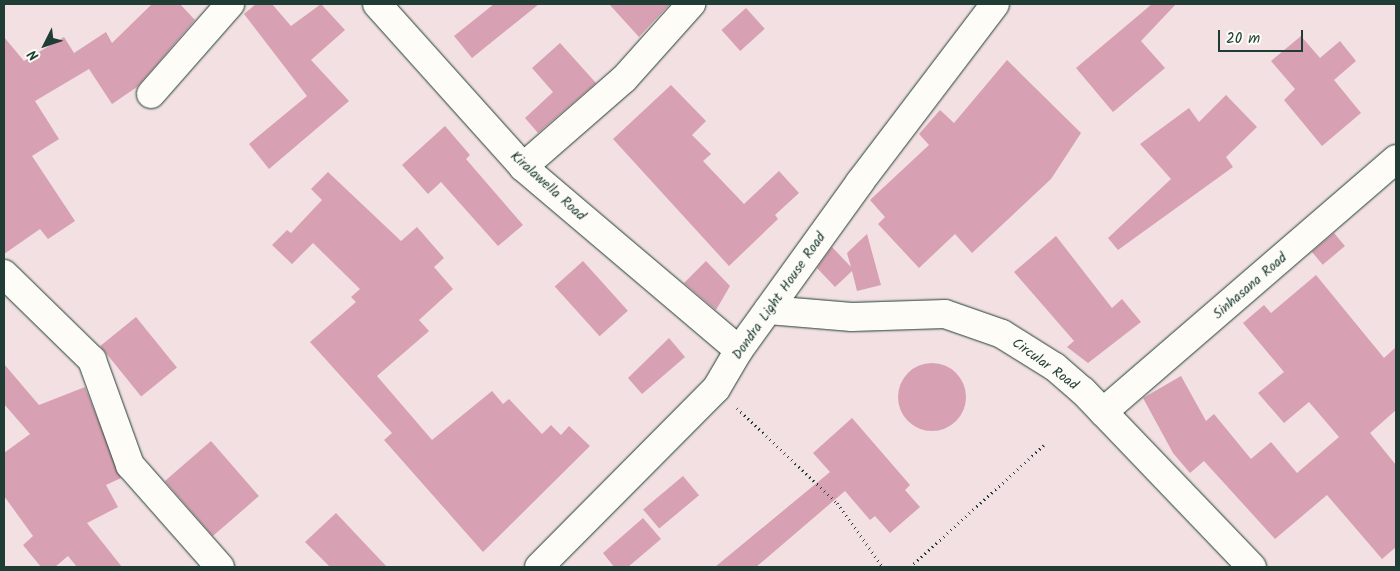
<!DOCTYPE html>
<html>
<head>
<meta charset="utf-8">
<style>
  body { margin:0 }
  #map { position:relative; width:1400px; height:571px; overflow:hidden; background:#f2e0e3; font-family:Kalam,sans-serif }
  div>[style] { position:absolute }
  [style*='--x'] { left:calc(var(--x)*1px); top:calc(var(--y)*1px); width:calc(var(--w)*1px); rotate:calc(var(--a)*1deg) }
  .building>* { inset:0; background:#d8a0b3; transform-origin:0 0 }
  .round { border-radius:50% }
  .path>* { height:3px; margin-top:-1.5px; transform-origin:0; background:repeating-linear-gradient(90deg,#1f3d34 0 1px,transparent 0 5px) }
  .roads { filter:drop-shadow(0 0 1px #1f3d34) drop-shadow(0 0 1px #1f3d34) }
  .street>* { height:28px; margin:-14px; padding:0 14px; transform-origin:14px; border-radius:14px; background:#fdfcf7 }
  .primary>* { height:28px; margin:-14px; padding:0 14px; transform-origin:14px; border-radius:14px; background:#fdfcf7 }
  span { translate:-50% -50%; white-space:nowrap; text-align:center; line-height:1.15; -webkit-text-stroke:4px #fdfcf7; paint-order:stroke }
  .street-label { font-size:14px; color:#1f3d34 }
  .frame { position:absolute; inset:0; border:5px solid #1f3d34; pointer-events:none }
  .north { position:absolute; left:20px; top:20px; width:50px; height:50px; -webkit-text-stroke:4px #fdfcf7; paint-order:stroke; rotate:229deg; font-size:14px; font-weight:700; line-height:20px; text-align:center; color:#1f3d34 }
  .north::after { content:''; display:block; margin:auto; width:18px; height:22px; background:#1f3d34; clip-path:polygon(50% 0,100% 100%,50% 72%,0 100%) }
  .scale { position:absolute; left:1218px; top:30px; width:85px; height:22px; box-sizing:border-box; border:2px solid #1f3d34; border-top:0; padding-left:6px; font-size:15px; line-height:18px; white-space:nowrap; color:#1f3d34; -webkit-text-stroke:4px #fdfcf7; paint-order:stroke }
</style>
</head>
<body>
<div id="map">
  <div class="building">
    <i style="clip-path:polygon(152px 4px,180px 4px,195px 20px,137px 87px,112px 104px,89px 69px,35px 101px,59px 139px,32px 156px,75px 221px,48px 239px,40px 229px,4px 254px,4px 37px,24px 61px,64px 37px,74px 53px,106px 32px,112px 43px)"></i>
    <i style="clip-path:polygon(256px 4px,272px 4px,291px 26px,321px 4px,345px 30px,311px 60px,349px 101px,269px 169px,249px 144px,307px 96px,244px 14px)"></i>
    <i style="clip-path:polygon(494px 4px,539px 4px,472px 58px,454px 36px)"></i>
    <i style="clip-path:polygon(609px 4px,670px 4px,639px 37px)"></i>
    <i style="clip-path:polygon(1152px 4px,1176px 4px,1141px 41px,1165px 68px,1113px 112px,1076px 68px)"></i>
    <i style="left:746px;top:8px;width:28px;height:33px;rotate:48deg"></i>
    <i style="clip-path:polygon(1301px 36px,1320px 58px,1340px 41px,1356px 61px,1334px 80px,1361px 113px,1322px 146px,1284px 100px,1295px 89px,1271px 61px)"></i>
    <i style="clip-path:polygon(560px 43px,596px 83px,538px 133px,525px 118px,553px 92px,532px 68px)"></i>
    <i style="clip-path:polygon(1007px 60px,1081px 133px,1051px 179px,972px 253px,955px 234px,919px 268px,878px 224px,885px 217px,870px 200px,929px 145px,919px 134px,940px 110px,954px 123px)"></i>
    <i style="clip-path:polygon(671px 85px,706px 121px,692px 135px,711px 154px,703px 161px,744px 204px,779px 171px,799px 193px,775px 215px,778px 219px,729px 266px,613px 139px)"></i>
    <i style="clip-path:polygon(1226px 95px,1257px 127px,1226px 157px,1233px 167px,1118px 250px,1108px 238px,1171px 179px,1140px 144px,1189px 108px,1199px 122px)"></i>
    <i style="clip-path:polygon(445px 126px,470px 155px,466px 159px,523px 225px,498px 246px,441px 182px,428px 194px,402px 165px)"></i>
    <i style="clip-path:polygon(328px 172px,401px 241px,417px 227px,444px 258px,434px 267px,453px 289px,419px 320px,429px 331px,377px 376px,432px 440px,492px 391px,503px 404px,509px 399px,542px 434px,551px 425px,561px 435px,569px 426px,590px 446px,483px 552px,384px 440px,392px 433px,310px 342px,356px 302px,351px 297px,360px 289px,313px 243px,292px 264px,272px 245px,287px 230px,291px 233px,322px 200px,311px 189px)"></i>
    <i style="left:1334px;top:233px;width:17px;height:29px;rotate:50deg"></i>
    <i style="clip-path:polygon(867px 234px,881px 285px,857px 291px,852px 271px,835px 287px,817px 268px,832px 247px,851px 267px,847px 253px)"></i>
    <i style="clip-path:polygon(1056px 236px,1112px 308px,1122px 299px,1141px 322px,1088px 363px,1067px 347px,1074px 341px,1014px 272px)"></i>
    <i style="left:583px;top:261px;width:67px;height:38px;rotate:48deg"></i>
    <i style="clip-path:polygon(706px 261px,730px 286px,716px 310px,684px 283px)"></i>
    <i style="clip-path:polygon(1316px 275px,1384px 358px,1396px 347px,1396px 410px,1370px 433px,1396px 465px,1396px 547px,1382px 559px,1327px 495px,1275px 539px,1204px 461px,1190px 473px,1173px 453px,1143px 398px,1181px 376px,1206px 421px,1214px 414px,1251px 459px,1271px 442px,1297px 473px,1339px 437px,1309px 402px,1284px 423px,1258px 393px,1284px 372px,1243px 323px,1264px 305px,1271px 313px)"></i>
    <i style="left:136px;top:317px;width:65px;height:46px;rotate:51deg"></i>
    <i style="clip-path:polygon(669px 338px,685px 357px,642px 394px,628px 378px)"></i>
    <i class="round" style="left:898px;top:363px;width:68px;height:68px"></i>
    <i style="clip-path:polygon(4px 364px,39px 405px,85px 387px,121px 478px,106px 485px,118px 507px,87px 523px,122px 567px,77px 567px,68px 556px,55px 567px,41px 567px,23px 545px,33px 536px,4px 496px,4px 453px,30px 434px,4px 404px)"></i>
    <i style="clip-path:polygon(852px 418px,910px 485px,905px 490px,920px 507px,890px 533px,875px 516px,870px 520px,845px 491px,756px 567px,715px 567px,830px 472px,813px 453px)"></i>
    <i style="left:211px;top:441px;width:73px;height:61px;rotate:49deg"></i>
    <i style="left:683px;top:476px;width:25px;height:52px;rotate:50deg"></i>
    <i style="clip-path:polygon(336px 513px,387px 567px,330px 567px,305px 542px)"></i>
    <i style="clip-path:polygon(643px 518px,661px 539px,628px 567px,614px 567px,603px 553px)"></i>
  </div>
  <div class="path">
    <i style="--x:737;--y:408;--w:138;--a:43.5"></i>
    <i style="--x:837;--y:503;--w:79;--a:54.3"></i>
    <i style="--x:910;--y:567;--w:181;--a:-42.3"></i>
  </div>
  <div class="roads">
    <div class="street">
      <i style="--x:377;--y:4;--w:219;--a:48.1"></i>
      <i style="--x:523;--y:167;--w:283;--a:40.3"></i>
      <i style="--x:151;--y:94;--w:120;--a:-48.7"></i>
      <i style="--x:523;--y:167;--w:134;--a:-41.1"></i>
      <i style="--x:624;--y:79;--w:101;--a:-48.2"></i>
      <i style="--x:4;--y:274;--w:123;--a:44.3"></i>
      <i style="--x:92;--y:360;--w:112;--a:70.1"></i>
      <i style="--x:130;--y:465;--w:136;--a:48.6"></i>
    </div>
    <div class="primary">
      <i style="--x:768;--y:310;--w:84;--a:4.8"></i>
      <i style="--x:852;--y:317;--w:93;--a:-1.8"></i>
      <i style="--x:945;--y:314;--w:60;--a:19.3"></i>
      <i style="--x:1002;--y:334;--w:62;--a:31.9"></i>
      <i style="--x:1055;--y:367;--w:37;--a:41"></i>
      <i style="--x:1083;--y:391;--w:244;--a:46.2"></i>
      <i style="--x:1103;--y:412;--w:387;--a:-40.8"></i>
      <i style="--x:539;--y:567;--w:251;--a:-45.2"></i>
      <i style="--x:716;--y:389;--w:45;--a:-59.5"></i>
      <i style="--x:739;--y:350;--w:207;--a:-54.2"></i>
      <i style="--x:860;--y:182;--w:223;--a:-52.8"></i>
    </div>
  </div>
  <div class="street-label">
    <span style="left:548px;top:186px;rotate:42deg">Kiralawella Road</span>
    <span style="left:1250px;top:286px;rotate:-41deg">Sinhasana Road</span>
    <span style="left:779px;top:296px;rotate:-55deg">Dondra Light House Road</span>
    <span style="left:1045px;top:364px;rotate:36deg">Circular Road</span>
  </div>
  <div class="frame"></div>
  <div class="north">N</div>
  <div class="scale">20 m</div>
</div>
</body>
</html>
